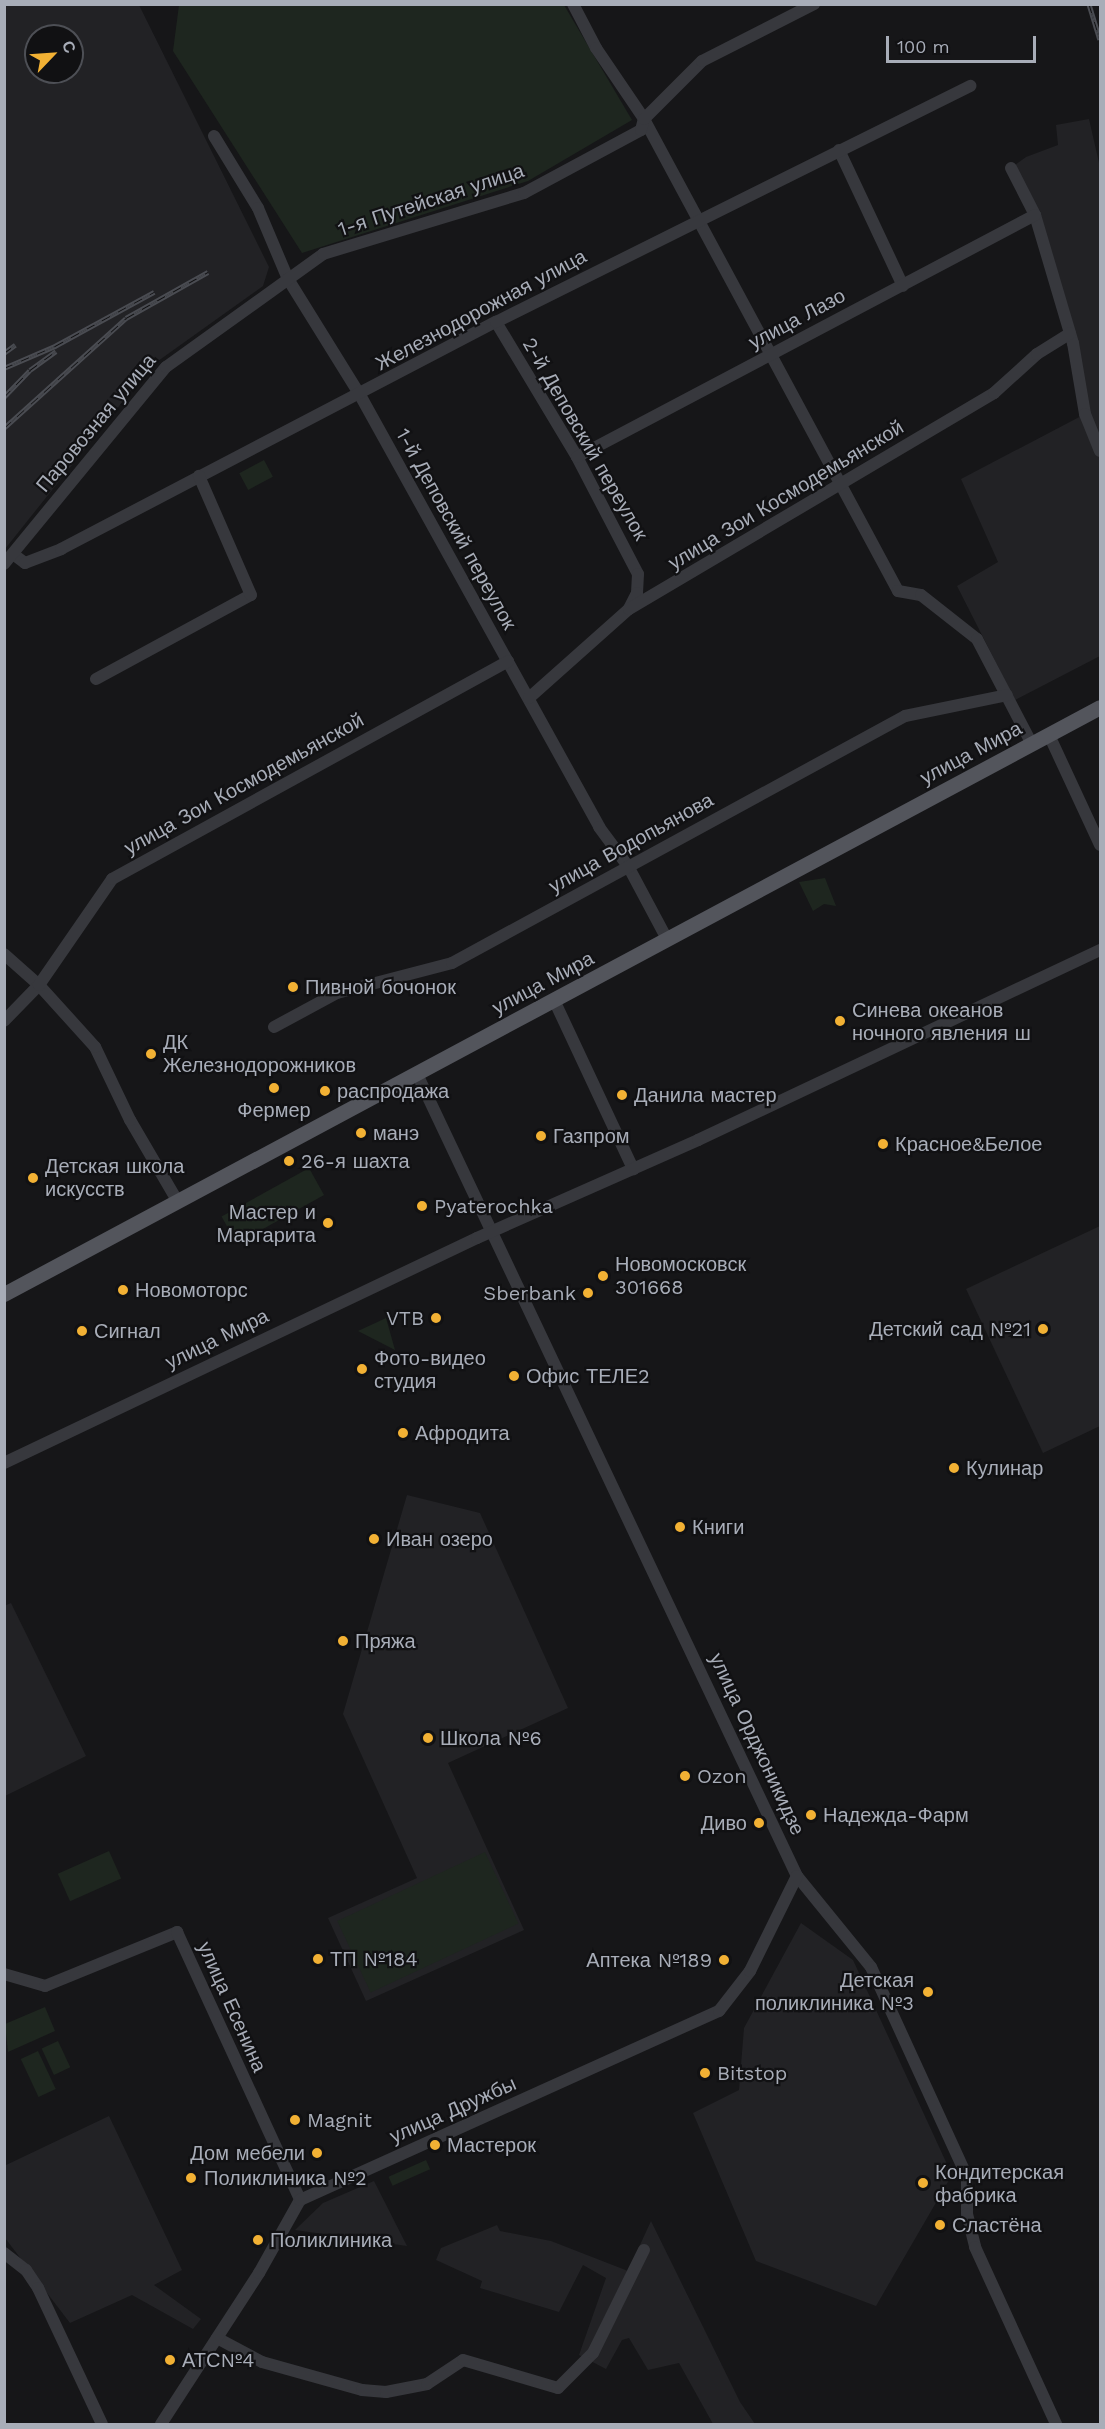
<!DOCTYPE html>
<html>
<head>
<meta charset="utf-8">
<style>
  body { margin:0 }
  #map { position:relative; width:1105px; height:2429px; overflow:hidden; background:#161618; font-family:"Work Sans",sans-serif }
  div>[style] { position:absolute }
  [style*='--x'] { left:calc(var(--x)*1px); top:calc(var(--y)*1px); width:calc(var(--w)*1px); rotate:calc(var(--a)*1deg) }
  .built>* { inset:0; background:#222225 }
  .green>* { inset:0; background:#1e261f; transform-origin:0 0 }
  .minor>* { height:12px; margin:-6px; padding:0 6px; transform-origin:6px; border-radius:6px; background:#37383d }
  .major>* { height:15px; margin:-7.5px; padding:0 7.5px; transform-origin:7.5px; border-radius:7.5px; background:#53555c }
  .rail>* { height:5px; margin-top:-2.5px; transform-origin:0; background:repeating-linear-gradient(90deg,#111113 0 9px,#4a4c52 0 18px); box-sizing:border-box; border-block:2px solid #4a4c52 }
  .dots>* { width:16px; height:16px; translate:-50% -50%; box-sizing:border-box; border:3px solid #111113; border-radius:50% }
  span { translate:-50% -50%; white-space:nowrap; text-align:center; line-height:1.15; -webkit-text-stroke:4.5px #111113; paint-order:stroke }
  .street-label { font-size:20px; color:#a8adb8 }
  .poi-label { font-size:20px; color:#a8adb8 }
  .left { translate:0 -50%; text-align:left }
  .right { translate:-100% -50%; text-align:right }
  .frame { position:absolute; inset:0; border:6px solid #a8adb8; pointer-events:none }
  .north { position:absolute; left:24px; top:24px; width:60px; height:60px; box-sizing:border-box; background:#111113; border:2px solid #4d4f55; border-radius:50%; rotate:65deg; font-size:16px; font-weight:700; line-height:24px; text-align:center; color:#a8adb8 }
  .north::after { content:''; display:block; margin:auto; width:21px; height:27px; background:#f2b134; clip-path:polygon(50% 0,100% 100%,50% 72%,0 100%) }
  .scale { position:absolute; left:886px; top:36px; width:150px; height:27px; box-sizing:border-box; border:3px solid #a8adb8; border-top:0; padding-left:8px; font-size:18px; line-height:21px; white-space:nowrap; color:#a8adb8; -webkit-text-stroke:4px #111113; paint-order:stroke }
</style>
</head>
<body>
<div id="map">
  <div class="built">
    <i style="clip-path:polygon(evenodd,5px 4px,139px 5px,269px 267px,263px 286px,151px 366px,5px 549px,5px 4px,36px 36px,72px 36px,72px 72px,36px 72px,36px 36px)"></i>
    <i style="clip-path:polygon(1089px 119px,1100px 167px,1100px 656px,1015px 700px,957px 586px,998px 562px,961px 479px,1085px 414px,1035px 215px,1011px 168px,1026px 157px,1058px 145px,1056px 125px)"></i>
    <i style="clip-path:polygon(1100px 1226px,1100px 1426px,1043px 1453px,966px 1289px)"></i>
    <i style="clip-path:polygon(407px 1495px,480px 1513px,568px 1708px,448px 1763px,524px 1930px,366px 2001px,328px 1918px,417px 1878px,343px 1714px)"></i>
    <i style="clip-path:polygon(11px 1603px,86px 1756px,5px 1796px,4px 1606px)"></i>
    <i style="clip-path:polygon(801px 1923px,853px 1960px,952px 2175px,876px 2306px,756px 2261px,693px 2113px,739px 2090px,744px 2028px)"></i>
    <i style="clip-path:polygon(109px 2116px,182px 2270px,154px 2285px,201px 2319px,193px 2329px,132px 2295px,70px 2323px,5px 2238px,4px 2166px)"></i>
    <i style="clip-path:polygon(374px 2181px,407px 2246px,295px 2230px,323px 2203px)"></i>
    <i style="clip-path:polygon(651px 2221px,740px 2402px,755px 2424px,713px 2424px,679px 2363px,648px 2370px,629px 2338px,622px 2340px,606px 2369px,579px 2355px,606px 2278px,583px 2265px,559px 2312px,480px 2288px,482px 2281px,436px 2260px,441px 2248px,497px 2225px,500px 2231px,551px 2241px,628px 2271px)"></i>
  </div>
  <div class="green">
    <i style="clip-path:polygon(179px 5px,564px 5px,632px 120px,528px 181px,302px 253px,173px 51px)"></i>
    <i style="left:264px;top:460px;width:19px;height:28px;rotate:62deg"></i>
    <i style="clip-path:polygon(825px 878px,836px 906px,824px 904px,813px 911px,799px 882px)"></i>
    <i style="left:309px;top:1168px;width:31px;height:100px;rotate:61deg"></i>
    <i style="clip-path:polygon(386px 1318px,395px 1350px,358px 1331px)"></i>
    <i style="left:109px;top:1851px;width:30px;height:56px;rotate:66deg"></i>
    <i style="left:485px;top:1852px;width:79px;height:163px;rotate:65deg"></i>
    <i style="clip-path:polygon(45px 2007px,55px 2031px,8px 2052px,5px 2024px)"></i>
    <i style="left:58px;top:2041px;width:29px;height:18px;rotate:65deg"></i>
    <i style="left:38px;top:2051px;width:42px;height:19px;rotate:65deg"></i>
    <i style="left:426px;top:2160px;width:10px;height:41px;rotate:66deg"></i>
  </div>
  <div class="minor">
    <i style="--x:573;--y:4;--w:50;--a:62.4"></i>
    <i style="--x:596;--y:48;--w:86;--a:55.9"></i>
    <i style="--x:644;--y:119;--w:536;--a:61.71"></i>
    <i style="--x:898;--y:591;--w:23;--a:10"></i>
    <i style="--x:921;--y:595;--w:71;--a:38.2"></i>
    <i style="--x:977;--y:639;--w:119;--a:62.4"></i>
    <i style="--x:214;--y:136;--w:84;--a:58.6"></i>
    <i style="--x:258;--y:208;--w:77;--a:67.1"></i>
    <i style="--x:288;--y:279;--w:137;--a:58.2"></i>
    <i style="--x:360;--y:395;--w:494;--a:61"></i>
    <i style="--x:599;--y:827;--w:49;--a:53.4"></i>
    <i style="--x:628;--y:866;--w:83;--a:61.9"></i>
    <i style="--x:839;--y:150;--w:150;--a:64.8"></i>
    <i style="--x:1011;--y:168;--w:53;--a:62.9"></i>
    <i style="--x:1035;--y:215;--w:134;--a:73.5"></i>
    <i style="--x:1073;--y:343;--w:72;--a:80.4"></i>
    <i style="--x:1085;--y:414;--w:40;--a:68"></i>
    <i style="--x:496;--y:322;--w:157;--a:59"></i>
    <i style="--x:577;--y:457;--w:132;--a:62.5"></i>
    <i style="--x:638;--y:574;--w:19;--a:93"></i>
    <i style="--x:637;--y:593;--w:18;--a:117"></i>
    <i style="--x:577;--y:457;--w:518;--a:-27.85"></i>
    <i style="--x:13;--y:554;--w:15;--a:37"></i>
    <i style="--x:25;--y:563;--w:39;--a:-21"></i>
    <i style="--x:61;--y:549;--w:491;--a:-27.6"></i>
    <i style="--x:496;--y:322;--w:530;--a:-26.47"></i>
    <i style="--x:4;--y:564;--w:255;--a:-50.6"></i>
    <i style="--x:166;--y:367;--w:193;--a:-35.7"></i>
    <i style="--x:323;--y:254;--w:210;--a:-16.9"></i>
    <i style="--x:524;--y:193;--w:133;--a:-28.3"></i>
    <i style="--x:641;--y:130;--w:11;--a:-75"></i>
    <i style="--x:644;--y:119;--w:82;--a:-45"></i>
    <i style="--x:702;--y:61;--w:126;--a:-27"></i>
    <i style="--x:96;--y:679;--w:176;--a:-28.5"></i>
    <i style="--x:251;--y:595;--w:130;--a:-113.6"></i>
    <i style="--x:529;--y:698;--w:134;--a:-41.7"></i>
    <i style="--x:629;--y:609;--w:424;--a:-30.6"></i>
    <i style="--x:994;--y:393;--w:58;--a:-42.2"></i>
    <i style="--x:1037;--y:354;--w:39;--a:-32"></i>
    <i style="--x:1049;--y:735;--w:121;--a:65.1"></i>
    <i style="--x:4;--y:954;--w:47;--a:41.5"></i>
    <i style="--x:39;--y:985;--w:50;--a:134.2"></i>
    <i style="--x:554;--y:1000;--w:187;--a:64.9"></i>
    <i style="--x:274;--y:1027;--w:72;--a:-28.4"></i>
    <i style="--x:337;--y:993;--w:119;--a:-14.6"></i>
    <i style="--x:452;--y:963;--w:516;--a:-28.6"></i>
    <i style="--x:905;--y:716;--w:104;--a:-11.6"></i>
    <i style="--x:417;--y:1074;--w:887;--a:64.65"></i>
    <i style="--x:797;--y:1876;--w:117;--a:50.9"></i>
    <i style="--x:871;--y:1967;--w:231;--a:65.4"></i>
    <i style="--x:967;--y:2177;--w:37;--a:90"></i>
    <i style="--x:967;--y:2214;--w:34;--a:76"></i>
    <i style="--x:975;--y:2247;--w:195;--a:65.4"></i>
    <i style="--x:178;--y:1202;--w:95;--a:-120.3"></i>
    <i style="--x:130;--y:1120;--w:81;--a:-115.6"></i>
    <i style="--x:95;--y:1047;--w:84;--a:-132.1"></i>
    <i style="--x:39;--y:985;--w:129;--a:-55.4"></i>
    <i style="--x:112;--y:879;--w:452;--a:-28.8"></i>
    <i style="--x:4;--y:1463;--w:524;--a:-25.44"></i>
    <i style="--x:477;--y:1238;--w:242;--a:-23.9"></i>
    <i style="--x:698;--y:1140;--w:445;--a:-25.3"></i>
    <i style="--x:4;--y:1974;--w:43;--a:16.3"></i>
    <i style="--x:45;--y:1986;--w:143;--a:-22.2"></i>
    <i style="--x:177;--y:1932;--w:295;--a:65.3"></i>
    <i style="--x:4;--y:2253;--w:28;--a:38"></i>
    <i style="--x:26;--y:2270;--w:22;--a:56"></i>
    <i style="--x:38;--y:2288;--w:150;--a:64.8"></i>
    <i style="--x:217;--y:2338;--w:51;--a:28.1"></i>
    <i style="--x:262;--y:2362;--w:104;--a:15.6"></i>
    <i style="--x:362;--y:2390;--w:24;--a:5"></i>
    <i style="--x:386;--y:2392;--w:42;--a:-11"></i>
    <i style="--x:427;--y:2384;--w:43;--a:-33.7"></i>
    <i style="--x:463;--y:2360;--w:99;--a:16.4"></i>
    <i style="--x:558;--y:2388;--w:49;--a:-45"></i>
    <i style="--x:593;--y:2353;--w:115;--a:-63.7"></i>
    <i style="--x:161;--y:2424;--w:180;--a:-57"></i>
    <i style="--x:259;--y:2273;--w:84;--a:-60.7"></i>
    <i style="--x:300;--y:2200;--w:460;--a:-24.3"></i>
    <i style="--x:719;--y:2011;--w:51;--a:-52.2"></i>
    <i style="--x:750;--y:1971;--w:106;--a:-63.7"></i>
  </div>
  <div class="major">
    <i style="--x:4;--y:1294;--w:1243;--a:-28.17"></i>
  </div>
  <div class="rail">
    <i style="--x:1089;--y:4;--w:37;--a:73"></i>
    <i style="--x:4;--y:353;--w:14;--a:-36"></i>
    <i style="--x:4;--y:368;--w:56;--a:-23.3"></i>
    <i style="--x:55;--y:346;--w:113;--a:-28.6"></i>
    <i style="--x:4;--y:397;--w:37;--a:-46"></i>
    <i style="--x:30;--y:370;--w:32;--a:-36"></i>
    <i style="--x:4;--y:428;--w:164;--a:-42"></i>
    <i style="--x:126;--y:318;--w:94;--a:-29.3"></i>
  </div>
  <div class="dots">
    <i style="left:293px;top:987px;background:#f2b134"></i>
    <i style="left:840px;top:1021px;background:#f2b134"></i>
    <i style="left:151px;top:1054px;background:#f2b134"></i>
    <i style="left:274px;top:1088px;background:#f2b134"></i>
    <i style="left:325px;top:1091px;background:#f2b134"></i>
    <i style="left:622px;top:1095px;background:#f2b134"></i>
    <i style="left:361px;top:1133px;background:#f2b134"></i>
    <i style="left:541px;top:1136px;background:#f2b134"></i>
    <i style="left:883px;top:1144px;background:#f2b134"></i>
    <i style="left:289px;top:1161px;background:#f2b134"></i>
    <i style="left:33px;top:1178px;background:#f2b134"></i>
    <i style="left:422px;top:1206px;background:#f2b134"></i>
    <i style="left:328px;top:1223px;background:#f2b134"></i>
    <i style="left:603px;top:1276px;background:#f2b134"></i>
    <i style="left:123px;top:1290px;background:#f2b134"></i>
    <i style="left:588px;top:1293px;background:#f2b134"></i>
    <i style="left:436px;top:1318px;background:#f2b134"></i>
    <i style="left:1043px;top:1329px;background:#f2b134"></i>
    <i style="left:82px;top:1331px;background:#f2b134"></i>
    <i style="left:362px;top:1369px;background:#f2b134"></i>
    <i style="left:514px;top:1376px;background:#f2b134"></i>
    <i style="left:403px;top:1433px;background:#f2b134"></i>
    <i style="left:954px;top:1468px;background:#f2b134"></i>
    <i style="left:680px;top:1527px;background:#f2b134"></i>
    <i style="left:374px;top:1539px;background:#f2b134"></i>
    <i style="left:343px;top:1641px;background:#f2b134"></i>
    <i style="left:428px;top:1738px;background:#f2b134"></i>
    <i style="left:685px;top:1776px;background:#f2b134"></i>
    <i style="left:811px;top:1815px;background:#f2b134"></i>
    <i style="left:759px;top:1823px;background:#f2b134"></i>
    <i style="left:318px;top:1959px;background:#f2b134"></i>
    <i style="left:724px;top:1960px;background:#f2b134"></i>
    <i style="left:928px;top:1992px;background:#f2b134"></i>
    <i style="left:705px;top:2073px;background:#f2b134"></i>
    <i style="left:295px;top:2120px;background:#f2b134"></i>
    <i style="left:435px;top:2145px;background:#f2b134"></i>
    <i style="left:317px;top:2153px;background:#f2b134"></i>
    <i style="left:191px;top:2178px;background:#f2b134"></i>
    <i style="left:923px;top:2183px;background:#f2b134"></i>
    <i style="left:940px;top:2225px;background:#f2b134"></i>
    <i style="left:258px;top:2240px;background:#f2b134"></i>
    <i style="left:170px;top:2360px;background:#f2b134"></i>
  </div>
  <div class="street-label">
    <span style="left:431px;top:200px;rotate:-18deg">1-я Путейская улица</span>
    <span style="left:481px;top:310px;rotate:-28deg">Железнодорожная улица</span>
    <span style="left:797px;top:319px;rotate:-28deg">улица Лазо</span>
    <span style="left:96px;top:423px;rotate:-50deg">Паровозная улица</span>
    <span style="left:585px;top:439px;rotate:60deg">2-й Деповский переулок</span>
    <span style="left:786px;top:495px;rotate:-31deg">улица Зои Космодемьянской</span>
    <span style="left:456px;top:529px;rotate:61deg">1-й Деповский переулок</span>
    <span style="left:971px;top:753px;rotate:-28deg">улица Мира</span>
    <span style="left:244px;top:784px;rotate:-29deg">улица Зои Космодемьянской</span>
    <span style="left:631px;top:843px;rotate:-29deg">улица Водопьянова</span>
    <span style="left:543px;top:983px;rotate:-28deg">улица Мира</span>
    <span style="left:217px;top:1339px;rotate:-26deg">улица Мира</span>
    <span style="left:757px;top:1744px;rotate:65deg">улица Орджоникидзе</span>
    <span style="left:232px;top:2007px;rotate:66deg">улица Есенина</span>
    <span style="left:453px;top:2110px;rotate:-24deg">улица Дружбы</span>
  </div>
  <div class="poi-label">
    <span class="left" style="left:305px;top:987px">Пивной бочонок</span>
    <span class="left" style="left:852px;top:1022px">Синева океанов<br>ночного явления ш</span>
    <span class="left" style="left:163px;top:1054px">ДК<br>Железнодорожников</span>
    <span class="left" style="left:337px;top:1091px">распродажа</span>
    <span class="left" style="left:634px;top:1095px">Данила мастер</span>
    <span style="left:274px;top:1110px">Фермер</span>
    <span class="left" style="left:373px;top:1133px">манэ</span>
    <span class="left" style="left:553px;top:1136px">Газпром</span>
    <span class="left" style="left:895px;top:1144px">Красное&amp;Белое</span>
    <span class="left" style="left:301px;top:1161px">26-я шахта</span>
    <span class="left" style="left:45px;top:1178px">Детская школа<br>искусств</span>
    <span class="left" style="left:434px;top:1206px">Pyaterochka</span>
    <span class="right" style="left:316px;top:1224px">Мастер и<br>Маргарита</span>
    <span class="left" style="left:615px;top:1276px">Новомосковск<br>301668</span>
    <span class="left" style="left:135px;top:1290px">Новомоторс</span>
    <span class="right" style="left:576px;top:1293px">Sberbank</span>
    <span class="right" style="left:424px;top:1318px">VTB</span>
    <span class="right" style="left:1031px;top:1329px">Детский сад №21</span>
    <span class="left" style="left:94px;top:1331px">Сигнал</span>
    <span class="left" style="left:374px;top:1370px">Фото-видео<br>студия</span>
    <span class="left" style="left:526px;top:1376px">Офис ТЕЛЕ2</span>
    <span class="left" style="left:415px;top:1433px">Афродита</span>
    <span class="left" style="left:966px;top:1468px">Кулинар</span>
    <span class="left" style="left:692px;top:1527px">Книги</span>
    <span class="left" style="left:386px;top:1539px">Иван озеро</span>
    <span class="left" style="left:355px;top:1641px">Пряжа</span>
    <span class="left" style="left:440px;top:1738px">Школа №6</span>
    <span class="left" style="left:697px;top:1776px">Ozon</span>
    <span class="left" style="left:823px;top:1815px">Надежда-Фарм</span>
    <span class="right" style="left:747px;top:1823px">Диво</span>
    <span class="left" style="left:330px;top:1959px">ТП №184</span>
    <span class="right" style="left:712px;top:1960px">Аптека №189</span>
    <span class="right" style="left:914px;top:1992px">Детская<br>поликлиника №3</span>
    <span class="left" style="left:717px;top:2073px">Bitstop</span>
    <span class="left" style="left:307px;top:2120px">Magnit</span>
    <span class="left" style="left:447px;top:2145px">Мастерок</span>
    <span class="right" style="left:305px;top:2153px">Дом мебели</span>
    <span class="left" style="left:935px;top:2184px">Кондитерская<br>фабрика</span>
    <span class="left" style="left:204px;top:2178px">Поликлиника №2</span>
    <span class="left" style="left:952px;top:2225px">Сластёна</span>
    <span class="left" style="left:270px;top:2240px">Поликлиника</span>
    <span class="left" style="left:182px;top:2360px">АТС№4</span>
  </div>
  <div class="frame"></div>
  <div class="north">С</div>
  <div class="scale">100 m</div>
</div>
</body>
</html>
